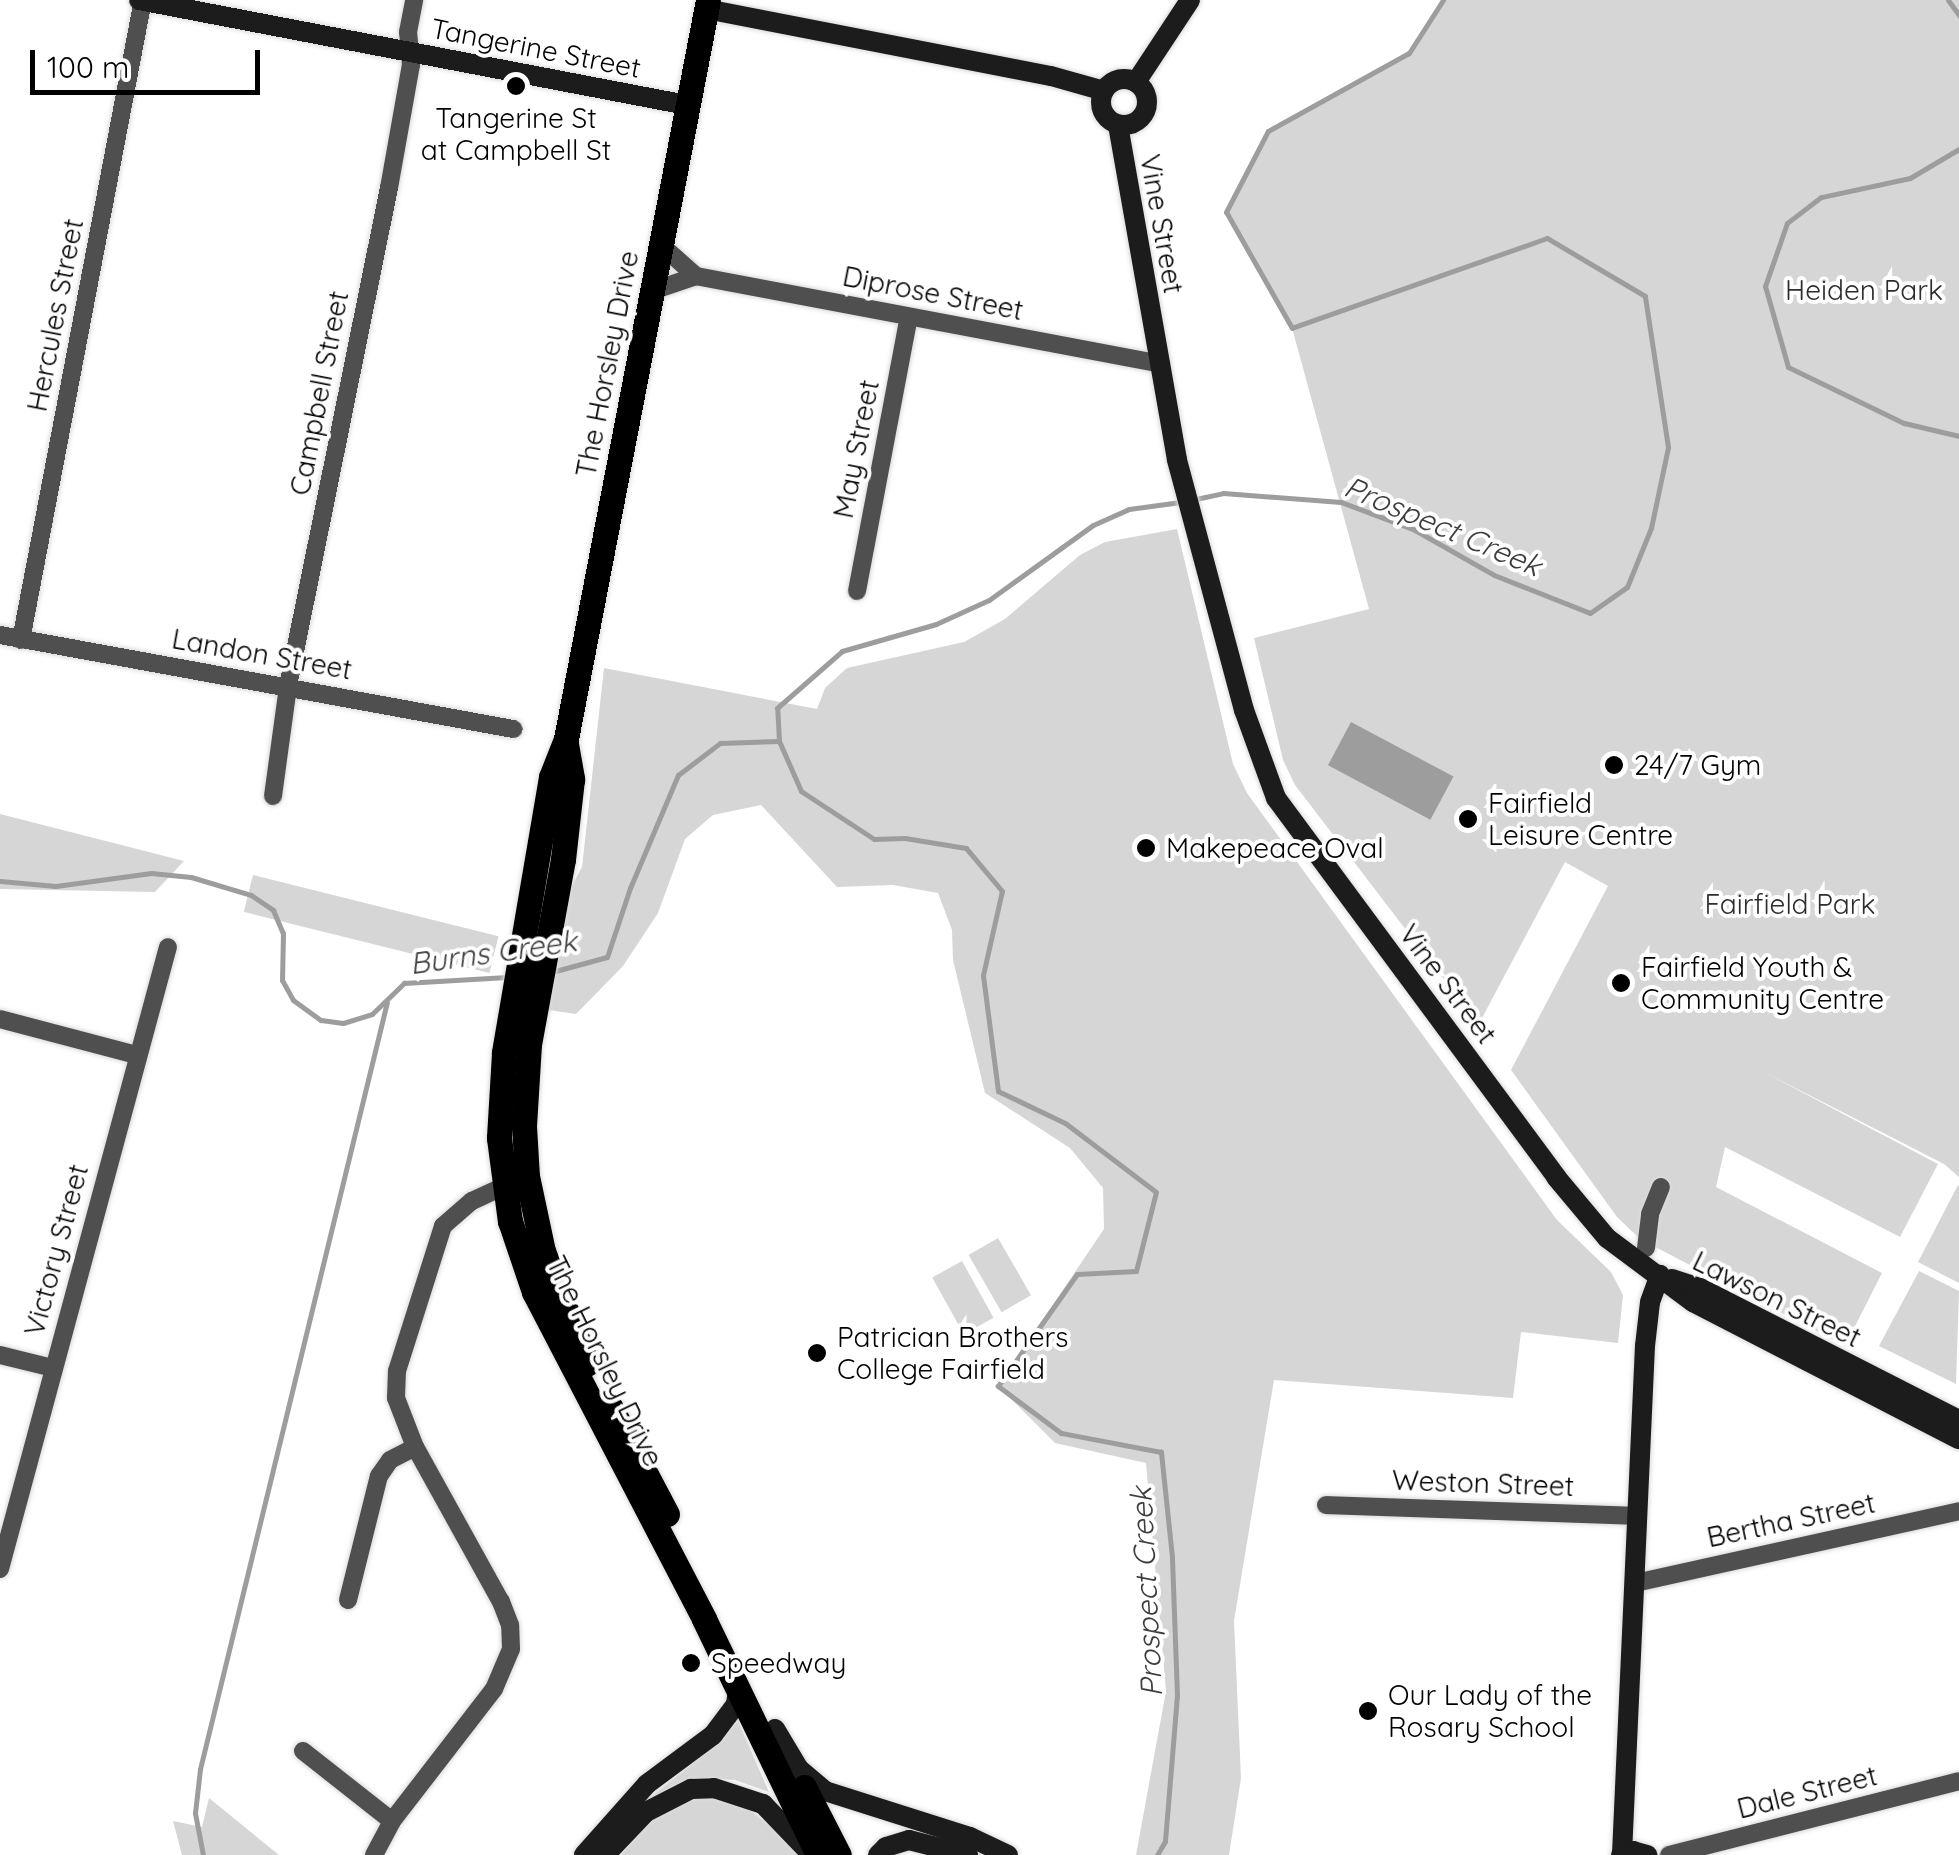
<!DOCTYPE html>
<html>
<head>
<meta charset="utf-8">
<style>
  body { margin:0 }
  #map { position:relative; width:1959px; height:1855px; overflow:hidden; background:#fff; font-family:Quicksand,sans-serif }
  div>[style] { position:absolute }
  [style*='--x'] { left:calc(var(--x)*1px); top:calc(var(--y)*1px); width:calc(var(--w)*1px); rotate:calc(var(--a)*1deg) }
  .green>* { inset:0; background:#d6d6d6; transform-origin:0 0 }
  .water>* { inset:0; background:#9d9d9d; transform-origin:0 0 }
  .stream>* { height:5px; margin:-2.5px; padding:0 2.5px; transform-origin:2.5px; border-radius:2.5px; background:#9d9d9d }
  .roads { filter:drop-shadow(0 0 2px #dbdbdb) drop-shadow(0 0 2px #dbdbdb) }
  .street>* { height:18px; margin:-9px; padding:0 9px; transform-origin:9px; border-radius:9px; background:#4f4f4f }
  .secondary>* { height:20px; margin:-10px; padding:0 10px; transform-origin:10px; border-radius:10px; background:#1c1c1c }
  .secondary>.ring { margin:-10px; padding:0; box-sizing:content-box; background:none; border:20px solid #1c1c1c; border-radius:50% }
  .primary>* { height:25px; margin:-12.5px; padding:0 12.5px; transform-origin:12.5px; border-radius:12.5px; background:#000 }
  .dots>* { width:28px; height:28px; translate:-50% -50%; box-sizing:border-box; border:5px solid #fff; border-radius:50% }
  span { translate:-50% -50%; white-space:nowrap; text-align:center; line-height:1.15; -webkit-text-stroke:8px #fff; paint-order:stroke }
  .street-label { font-size:28px; color:#000 }
  .poi-label { font-size:28px; color:#000 }
  .left { translate:0 -50%; text-align:left }
  .park-label { font-size:28px; color:#2d2d2d }
  .water-label { font-size:30px; color:#3e3e3e; font-style:italic }
  .scale { position:absolute; left:30px; top:50px; width:230px; height:45px; box-sizing:border-box; border:5px solid #000; border-top:0; padding-left:12px; font-size:30px; line-height:35px; white-space:nowrap; color:#000; -webkit-text-stroke:8px #fff; paint-order:stroke }
</style>
</head>
<body>
<div id="map">
  <div class="green">
    <i style="clip-path:polygon(1443px 0,1959px 0,1959px 1177px,1944px 1164px,1762px 1071px,1938px 1164px,1900px 1237px,1725px 1147px,1716px 1187px,1882px 1273px,1845px 1346px,1640px 1239px,1617px 1217px,1511px 1070px,1608px 886px,1565px 862px,1482px 1018px,1475px 1020px,1295px 785px,1283px 760px,1254px 638px,1369px 609px,1292px 328px,1226px 212px,1268px 131px,1409px 53px)"></i>
    <i style="clip-path:polygon(1177px 529px,1233px 764px,1247px 793px,1557px 1220px,1611px 1272px,1623px 1295px,1618px 1343px,1521px 1332px,1513px 1398px,1274px 1380px,1234px 1621px,1241px 1778px,1229px 1855px,1136px 1855px,1166px 1691px,1146px 1463px,1055px 1443px,998px 1386px,1104px 1229px,1103px 1188px,1070px 1148px,985px 1093px,953px 960px,952px 930px,938px 893px,893px 885px,837px 887px,761px 805px,713px 815px,685px 839px,658px 913px,623px 966px,576px 1014px,535px 1008px,552px 923px,582px 867px,604px 668px,817px 709px,825px 688px,847px 668px,964px 642px,1005px 619px,1080px 555px,1105px 542px)"></i>
    <i style="clip-path:polygon(0 814px,184px 861px,155px 892px,0 889px)"></i>
    <i style="left:253px;top:875px;width:253px;height:38px;rotate:14deg"></i>
    <i style="clip-path:polygon(1958px 1185px,1959px 1186px,1959px 1283px,1918px 1262px)"></i>
    <i style="left:998px;top:1238px;width:66px;height:34px;rotate:60deg"></i>
    <i style="left:962px;top:1261px;width:65px;height:34px;rotate:61deg"></i>
    <i style="clip-path:polygon(1919px 1271px,1959px 1291px,1956px 1384px,1879px 1346px)"></i>
    <i style="clip-path:polygon(738px 1721px,769px 1792px,735px 1780px,705px 1778px,676px 1786px,640px 1806px,718px 1743px)"></i>
    <i style="clip-path:polygon(708px 1793px,736px 1800px,778px 1831px,797px 1855px,621px 1855px,646px 1825px,673px 1805px)"></i>
    <i style="clip-path:polygon(209px 1798px,279px 1855px,182px 1855px,173px 1821px,202px 1827px)"></i>
  </div>
  <div class="water">
    <i style="left:1351px;top:722px;width:116px;height:49px;rotate:28deg"></i>
  </div>
  <div class="stream">
    <i style="--x:1948;--y:0;--w:19;--a:54"></i>
    <i style="--x:1959;--y:149;--w:57;--a:149.4"></i>
    <i style="--x:1910;--y:178;--w:91;--a:167.9"></i>
    <i style="--x:1821;--y:197;--w:43;--a:142.6"></i>
    <i style="--x:1787;--y:223;--w:67;--a:109.2"></i>
    <i style="--x:1765;--y:286;--w:84;--a:74.1"></i>
    <i style="--x:1788;--y:367;--w:129;--a:25.8"></i>
    <i style="--x:1904;--y:423;--w:57;--a:13.3"></i>
    <i style="--x:1191;--y:500;--w:33;--a:-12"></i>
    <i style="--x:1223;--y:493;--w:118;--a:4.4"></i>
    <i style="--x:1341;--y:502;--w:77;--a:20.6"></i>
    <i style="--x:1413;--y:529;--w:93;--a:29.6"></i>
    <i style="--x:1494;--y:575;--w:103;--a:21.6"></i>
    <i style="--x:1590;--y:613;--w:45;--a:-35.1"></i>
    <i style="--x:1627;--y:587;--w:64;--a:-67.9"></i>
    <i style="--x:1651;--y:528;--w:83;--a:-78.1"></i>
    <i style="--x:1668;--y:447;--w:153;--a:-98.7"></i>
    <i style="--x:1645;--y:296;--w:114;--a:-149.4"></i>
    <i style="--x:1547;--y:238;--w:270;--a:160.6"></i>
    <i style="--x:1292;--y:328;--w:133;--a:-119.6"></i>
    <i style="--x:1226;--y:212;--w:91;--a:-62.6"></i>
    <i style="--x:1268;--y:131;--w:161;--a:-29"></i>
    <i style="--x:1409;--y:53;--w:63;--a:-57.3"></i>
    <i style="--x:0;--y:881;--w:56;--a:5.1"></i>
    <i style="--x:56;--y:886;--w:96;--a:-7.8"></i>
    <i style="--x:151;--y:873;--w:40;--a:5.7"></i>
    <i style="--x:191;--y:877;--w:63;--a:16.7"></i>
    <i style="--x:251;--y:895;--w:27;--a:34"></i>
    <i style="--x:273;--y:910;--w:25;--a:67"></i>
    <i style="--x:283;--y:933;--w:47;--a:91.2"></i>
    <i style="--x:282;--y:980;--w:23;--a:61"></i>
    <i style="--x:293;--y:1000;--w:34;--a:36"></i>
    <i style="--x:321;--y:1020;--w:22;--a:8"></i>
    <i style="--x:343;--y:1023;--w:30;--a:-17"></i>
    <i style="--x:372;--y:1014;--w:45;--a:-44.1"></i>
    <i style="--x:404;--y:983;--w:103;--a:-3.3"></i>
    <i style="--x:548;--y:973;--w:61;--a:-15.2"></i>
    <i style="--x:607;--y:957;--w:73;--a:-71.6"></i>
    <i style="--x:630;--y:888;--w:123;--a:-67"></i>
    <i style="--x:678;--y:775;--w:53;--a:-37.3"></i>
    <i style="--x:720;--y:743;--w:59;--a:-1.9"></i>
    <i style="--x:203;--y:1855;--w:43;--a:-100.8"></i>
    <i style="--x:195;--y:1813;--w:44;--a:-83.5"></i>
    <i style="--x:200;--y:1769;--w:789;--a:-76.3"></i>
    <i style="--x:1157;--y:1855;--w:16;--a:-60"></i>
    <i style="--x:1165;--y:1841;--w:146;--a:-85.3"></i>
    <i style="--x:1177;--y:1695;--w:138;--a:-92.1"></i>
    <i style="--x:1172;--y:1557;--w:106;--a:-96"></i>
    <i style="--x:1161;--y:1452;--w:102;--a:-169.2"></i>
    <i style="--x:1061;--y:1433;--w:79;--a:-143.3"></i>
    <i style="--x:998;--y:1386;--w:137;--a:-54.8"></i>
    <i style="--x:1077;--y:1274;--w:59;--a:-2.9"></i>
    <i style="--x:1136;--y:1271;--w:81;--a:-75.8"></i>
    <i style="--x:1156;--y:1192;--w:114;--a:-142.8"></i>
    <i style="--x:1065;--y:1123;--w:74;--a:-154.5"></i>
    <i style="--x:998;--y:1091;--w:117;--a:-97.4"></i>
    <i style="--x:983;--y:975;--w:86;--a:-77.3"></i>
    <i style="--x:1002;--y:891;--w:56;--a:-129.9"></i>
    <i style="--x:966;--y:848;--w:62;--a:-170.7"></i>
    <i style="--x:905;--y:838;--w:31;--a:178"></i>
    <i style="--x:874;--y:839;--w:87;--a:-146.7"></i>
    <i style="--x:801;--y:791;--w:55;--a:-113.7"></i>
    <i style="--x:779;--y:741;--w:33;--a:-93"></i>
    <i style="--x:777;--y:708;--w:86;--a:-41.2"></i>
    <i style="--x:842;--y:651;--w:98;--a:-16"></i>
    <i style="--x:936;--y:624;--w:58;--a:-24.4"></i>
    <i style="--x:989;--y:600;--w:128;--a:-35.8"></i>
    <i style="--x:1093;--y:525;--w:39;--a:-24"></i>
    <i style="--x:1129;--y:509;--w:52;--a:-7.7"></i>
  </div>
  <div class="roads">
    <div class="street">
      <i style="--x:661;--y:245;--w:47;--a:41.5"></i>
      <i style="--x:652;--y:291;--w:46;--a:-18.8"></i>
      <i style="--x:696;--y:276;--w:473;--a:10.7"></i>
      <i style="--x:857;--y:591;--w:279;--a:-79.3"></i>
      <i style="--x:0;--y:635;--w:522;--a:10.38"></i>
      <i style="--x:21;--y:640;--w:652;--a:-79.21"></i>
      <i style="--x:273;--y:796;--w:111;--a:-82.2"></i>
      <i style="--x:288;--y:686;--w:508;--a:-78.54"></i>
      <i style="--x:389;--y:188;--w:125;--a:-79.9"></i>
      <i style="--x:411;--y:65;--w:33;--a:-95"></i>
      <i style="--x:408;--y:32;--w:33;--a:-79"></i>
      <i style="--x:0;--y:1019;--w:141;--a:14.8"></i>
      <i style="--x:1646;--y:1248;--w:34;--a:-83"></i>
      <i style="--x:1650;--y:1214;--w:29;--a:-68"></i>
      <i style="--x:0;--y:1355;--w:55;--a:13.8"></i>
      <i style="--x:1326;--y:1505;--w:312;--a:2"></i>
      <i style="--x:0;--y:1569;--w:644;--a:-74.89"></i>
      <i style="--x:1635;--y:1583;--w:332;--a:-12.5"></i>
      <i style="--x:348;--y:1600;--w:128;--a:-76"></i>
      <i style="--x:379;--y:1476;--w:19;--a:-55"></i>
      <i style="--x:390;--y:1460;--w:28;--a:-27"></i>
      <i style="--x:303;--y:1751;--w:113;--a:38.2"></i>
      <i style="--x:374;--y:1855;--w:38;--a:-62"></i>
      <i style="--x:392;--y:1821;--w:167;--a:-52.3"></i>
      <i style="--x:494;--y:1689;--w:43;--a:-67"></i>
      <i style="--x:511;--y:1649;--w:24;--a:-92"></i>
      <i style="--x:510;--y:1625;--w:25;--a:-111"></i>
      <i style="--x:501;--y:1602;--w:177;--a:-119"></i>
      <i style="--x:415;--y:1447;--w:53;--a:-111.2"></i>
      <i style="--x:396;--y:1398;--w:27;--a:-88"></i>
      <i style="--x:397;--y:1371;--w:152;--a:-72.4"></i>
      <i style="--x:443;--y:1226;--w:38;--a:-41"></i>
      <i style="--x:472;--y:1201;--w:45;--a:-24.9"></i>
      <i style="--x:1669;--y:1855;--w:299;--a:-14.3"></i>
    </div>
    <div class="secondary">
      <i style="--x:139;--y:0;--w:558;--a:10.85"></i>
      <i style="--x:706;--y:9;--w:351;--a:11"></i>
      <i style="--x:1051;--y:76;--w:55;--a:15.8"></i>
      <i class="ring" style="left:1101px;top:79px;width:26px;height:26px"></i>
      <i style="--x:1136;--y:82;--w:98;--a:-56.6"></i>
      <i style="--x:1118;--y:125;--w:340;--a:80"></i>
      <i style="--x:1177;--y:460;--w:259;--a:75"></i>
      <i style="--x:1244;--y:710;--w:94;--a:70"></i>
      <i style="--x:1276;--y:798;--w:471;--a:53.5"></i>
      <i style="--x:1556;--y:1177;--w:80;--a:50.1"></i>
      <i style="--x:1607;--y:1238;--w:107;--a:36.7"></i>
      <i style="--x:1693;--y:1302;--w:299;--a:27.3"></i>
      <i style="--x:1672;--y:1279;--w:29;--a:18"></i>
      <i style="--x:1700;--y:1288;--w:291;--a:27"></i>
      <i style="--x:775;--y:1729;--w:47;--a:59"></i>
      <i style="--x:799;--y:1769;--w:34;--a:40"></i>
      <i style="--x:825;--y:1791;--w:152;--a:17.6"></i>
      <i style="--x:970;--y:1837;--w:42;--a:25.3"></i>
      <i style="--x:1622;--y:1854;--w:509;--a:-87.41"></i>
      <i style="--x:1645;--y:1346;--w:44;--a:-83.5"></i>
      <i style="--x:1650;--y:1302;--w:29;--a:-70"></i>
      <i style="--x:584;--y:1855;--w:95;--a:-48.4"></i>
      <i style="--x:647;--y:1784;--w:82;--a:-36.6"></i>
      <i style="--x:713;--y:1735;--w:39;--a:-53"></i>
      <i style="--x:736;--y:1704;--w:14;--a:-82"></i>
      <i style="--x:605;--y:1855;--w:59;--a:-46.4"></i>
      <i style="--x:646;--y:1812;--w:51;--a:-27.1"></i>
      <i style="--x:691;--y:1789;--w:23;--a:-2"></i>
      <i style="--x:714;--y:1788;--w:52;--a:18.1"></i>
      <i style="--x:763;--y:1804;--w:68;--a:46.2"></i>
      <i style="--x:878;--y:1855;--w:11;--a:-45"></i>
      <i style="--x:886;--y:1847;--w:24;--a:-17"></i>
      <i style="--x:909;--y:1840;--w:61;--a:14.3"></i>
      <i style="--x:1621;--y:1855;--w:13;--a:-18"></i>
      <i style="--x:1633;--y:1851;--w:15;--a:16"></i>
    </div>
    <div class="primary">
      <i style="--x:708;--y:0;--w:753;--a:100.88"></i>
      <i style="--x:566;--y:739;--w:41;--a:111.5"></i>
      <i style="--x:551;--y:777;--w:280;--a:99.7"></i>
      <i style="--x:504;--y:1053;--w:85;--a:93.4"></i>
      <i style="--x:499;--y:1138;--w:84;--a:82.5"></i>
      <i style="--x:510;--y:1221;--w:75;--a:71.3"></i>
      <i style="--x:534;--y:1292;--w:369;--a:62.5"></i>
      <i style="--x:704;--y:1619;--w:262;--a:64.2"></i>
      <i style="--x:566;--y:744;--w:36;--a:80"></i>
      <i style="--x:572;--y:779;--w:81;--a:96.4"></i>
      <i style="--x:563;--y:859;--w:188;--a:100.4"></i>
      <i style="--x:529;--y:1044;--w:82;--a:93.5"></i>
      <i style="--x:524;--y:1126;--w:50;--a:86.6"></i>
      <i style="--x:527;--y:1176;--w:77;--a:78"></i>
      <i style="--x:543;--y:1251;--w:121;--a:68.7"></i>
      <i style="--x:611;--y:1408;--w:120;--a:62.2"></i>
      <i style="--x:804;--y:1787;--w:76;--a:62.8"></i>
    </div>
  </div>
  <div class="dots">
    <i style="left:516px;top:86px;background:#000"></i>
    <i style="left:1614px;top:765px;background:#000"></i>
    <i style="left:1468px;top:819px;background:#000"></i>
    <i style="left:1146px;top:848px;background:#000"></i>
    <i style="left:1621px;top:983px;background:#000"></i>
    <i style="left:817px;top:1353px;background:#000"></i>
    <i style="left:691px;top:1663px;background:#000"></i>
    <i style="left:1368px;top:1711px;background:#000"></i>
  </div>
  <div class="street-label">
    <span style="left:536px;top:48px;rotate:11deg">Tangerine Street</span>
    <span style="left:1162px;top:224px;rotate:80deg">Vine Street</span>
    <span style="left:933px;top:293px;rotate:11deg">Diprose Street</span>
    <span style="left:55px;top:315px;rotate:-79deg">Hercules Street</span>
    <span style="left:607px;top:364px;rotate:-79deg">The Horsley Drive</span>
    <span style="left:319px;top:393px;rotate:-79deg">Campbell Street</span>
    <span style="left:856px;top:449px;rotate:-79deg">May Street</span>
    <span style="left:262px;top:654px;rotate:10deg">Landon Street</span>
    <span style="left:1448px;top:984px;rotate:53deg">Vine Street</span>
    <span style="left:56px;top:1250px;rotate:-75deg">Victory Street</span>
    <span style="left:1777px;top:1299px;rotate:26deg">Lawson Street</span>
    <span style="left:605px;top:1361px;rotate:64deg">The Horsley Drive</span>
    <span style="left:1483px;top:1483px;rotate:2deg">Weston Street</span>
    <span style="left:1791px;top:1520px;rotate:-12deg">Bertha Street</span>
    <span style="left:1807px;top:1792px;rotate:-14deg">Dale Street</span>
  </div>
  <div class="poi-label">
    <span style="left:516px;top:134px">Tangerine St<br>at Campbell St</span>
    <span class="left" style="left:1634px;top:765px">24/7 Gym</span>
    <span class="left" style="left:1488px;top:819px">Fairfield<br>Leisure Centre</span>
    <span class="left" style="left:1166px;top:848px">Makepeace Oval</span>
    <span class="left" style="left:1641px;top:983px">Fairfield Youth &amp;<br>Community Centre</span>
    <span class="left" style="left:837px;top:1353px">Patrician Brothers<br>College Fairfield</span>
    <span class="left" style="left:711px;top:1663px">Speedway</span>
    <span class="left" style="left:1388px;top:1711px">Our Lady of the<br>Rosary School</span>
  </div>
  <div class="park-label">
    <span style="left:1864px;top:290px">Heiden Park</span>
    <span style="left:1790px;top:904px">Fairfield Park</span>
  </div>
  <div class="water-label">
    <span style="left:1443px;top:526px;rotate:23deg">Prospect Creek</span>
    <span style="left:493px;top:952px;rotate:-8deg">Burns Creek</span>
    <span style="left:1146px;top:1592px;rotate:-93deg">Prospect Creek</span>
  </div>
  <div class="scale">100 m</div>
</div>
</body>
</html>
